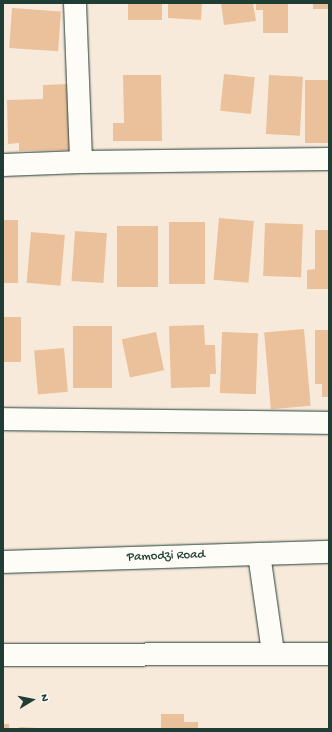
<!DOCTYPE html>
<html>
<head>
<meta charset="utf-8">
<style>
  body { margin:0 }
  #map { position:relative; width:332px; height:732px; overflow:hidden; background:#f8eadb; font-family:"Gochi Hand",sans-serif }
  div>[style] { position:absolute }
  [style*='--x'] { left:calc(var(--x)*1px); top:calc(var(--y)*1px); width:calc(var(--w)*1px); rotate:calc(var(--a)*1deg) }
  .building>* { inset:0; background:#ebc19b; transform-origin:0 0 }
  .roads { filter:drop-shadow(0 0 1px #1f3d34) drop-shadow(0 0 1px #1f3d34) }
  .minor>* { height:22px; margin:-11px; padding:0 11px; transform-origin:11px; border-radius:11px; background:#fdfcf7 }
  .tertiary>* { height:22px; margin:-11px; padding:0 11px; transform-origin:11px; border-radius:11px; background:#fdfcf7 }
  span { translate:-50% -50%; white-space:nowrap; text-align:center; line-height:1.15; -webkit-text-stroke:4px #fdfcf7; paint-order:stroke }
  .street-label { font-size:13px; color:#1f3d34 }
  .frame { position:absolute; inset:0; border:4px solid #1f3d34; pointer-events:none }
  .north { position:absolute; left:12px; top:680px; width:40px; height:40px; -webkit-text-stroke:3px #fdfcf7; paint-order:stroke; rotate:80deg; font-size:11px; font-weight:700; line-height:16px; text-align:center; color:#1f3d34 }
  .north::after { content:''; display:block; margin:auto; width:14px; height:18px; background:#1f3d34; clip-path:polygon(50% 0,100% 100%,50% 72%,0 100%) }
</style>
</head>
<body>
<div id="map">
  <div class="building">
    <i style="left:128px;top:3px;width:34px;height:17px"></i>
    <i style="clip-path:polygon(168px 3px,202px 3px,201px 20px,168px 18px)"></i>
    <i style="clip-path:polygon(221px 3px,253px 3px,256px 21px,224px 25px)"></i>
    <i style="clip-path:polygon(256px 3px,288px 3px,288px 33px,263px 33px,263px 10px,256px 10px)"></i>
    <i style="left:313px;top:3px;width:16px;height:6px"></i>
    <i style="left:12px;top:8px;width:49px;height:40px;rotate:4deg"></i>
    <i style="left:224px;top:74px;width:31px;height:37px;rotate:6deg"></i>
    <i style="clip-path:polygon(123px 75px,161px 75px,162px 141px,113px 141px,113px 123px,124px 123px)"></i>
    <i style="left:269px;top:75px;width:34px;height:59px;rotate:3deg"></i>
    <i style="left:305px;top:80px;width:24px;height:63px"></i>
    <i style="clip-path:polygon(70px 84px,71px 150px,19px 151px,19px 143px,8px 144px,7px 100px,43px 99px,43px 85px)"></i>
    <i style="left:219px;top:218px;width:35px;height:62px;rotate:5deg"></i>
    <i style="left:3px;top:220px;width:15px;height:63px"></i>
    <i style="left:169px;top:222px;width:36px;height:62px"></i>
    <i style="left:265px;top:223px;width:38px;height:53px;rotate:2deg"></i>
    <i style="left:117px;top:226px;width:41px;height:61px"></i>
    <i style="clip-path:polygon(315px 230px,329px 230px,329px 289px,307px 289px,307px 270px,315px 269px)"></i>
    <i style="left:75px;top:231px;width:32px;height:50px;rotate:4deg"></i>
    <i style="left:31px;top:232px;width:34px;height:51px;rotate:5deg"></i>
    <i style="left:3px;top:317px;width:18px;height:45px"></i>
    <i style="clip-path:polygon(204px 325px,205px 345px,215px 345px,216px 374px,210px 374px,210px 387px,171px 388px,169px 326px)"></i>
    <i style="left:73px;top:326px;width:39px;height:62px"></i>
    <i style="left:304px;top:329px;width:77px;height:40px;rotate:85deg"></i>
    <i style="clip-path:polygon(315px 330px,329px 330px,329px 397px,322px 397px,322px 384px,315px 384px)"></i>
    <i style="left:156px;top:332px;width:39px;height:35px;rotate:78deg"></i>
    <i style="left:222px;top:332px;width:36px;height:61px;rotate:2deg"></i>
    <i style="left:64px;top:348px;width:44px;height:30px;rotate:85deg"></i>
    <i style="clip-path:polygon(161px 714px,184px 714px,184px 722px,198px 722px,198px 729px,161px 729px)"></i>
    <i style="left:3px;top:724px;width:6px;height:5px"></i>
    <i style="clip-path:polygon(19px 727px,39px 728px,39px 729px,19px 729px)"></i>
  </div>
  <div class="roads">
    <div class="minor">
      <i style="--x:75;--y:3;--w:159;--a:87.8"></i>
      <i style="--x:81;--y:162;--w:248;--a:-0.7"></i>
      <i style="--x:3;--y:165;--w:78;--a:-2.2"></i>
      <i style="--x:3;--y:419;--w:326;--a:0.7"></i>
      <i style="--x:259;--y:554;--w:99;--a:81.9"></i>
      <i style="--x:3;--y:655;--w:326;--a:-0.2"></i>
    </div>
    <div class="tertiary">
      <i style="--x:3;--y:562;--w:326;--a:-1.8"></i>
    </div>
  </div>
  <div class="street-label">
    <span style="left:166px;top:557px;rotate:-2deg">Pamodzi Road</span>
  </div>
  <div class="frame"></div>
  <div class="north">N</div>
</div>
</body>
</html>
